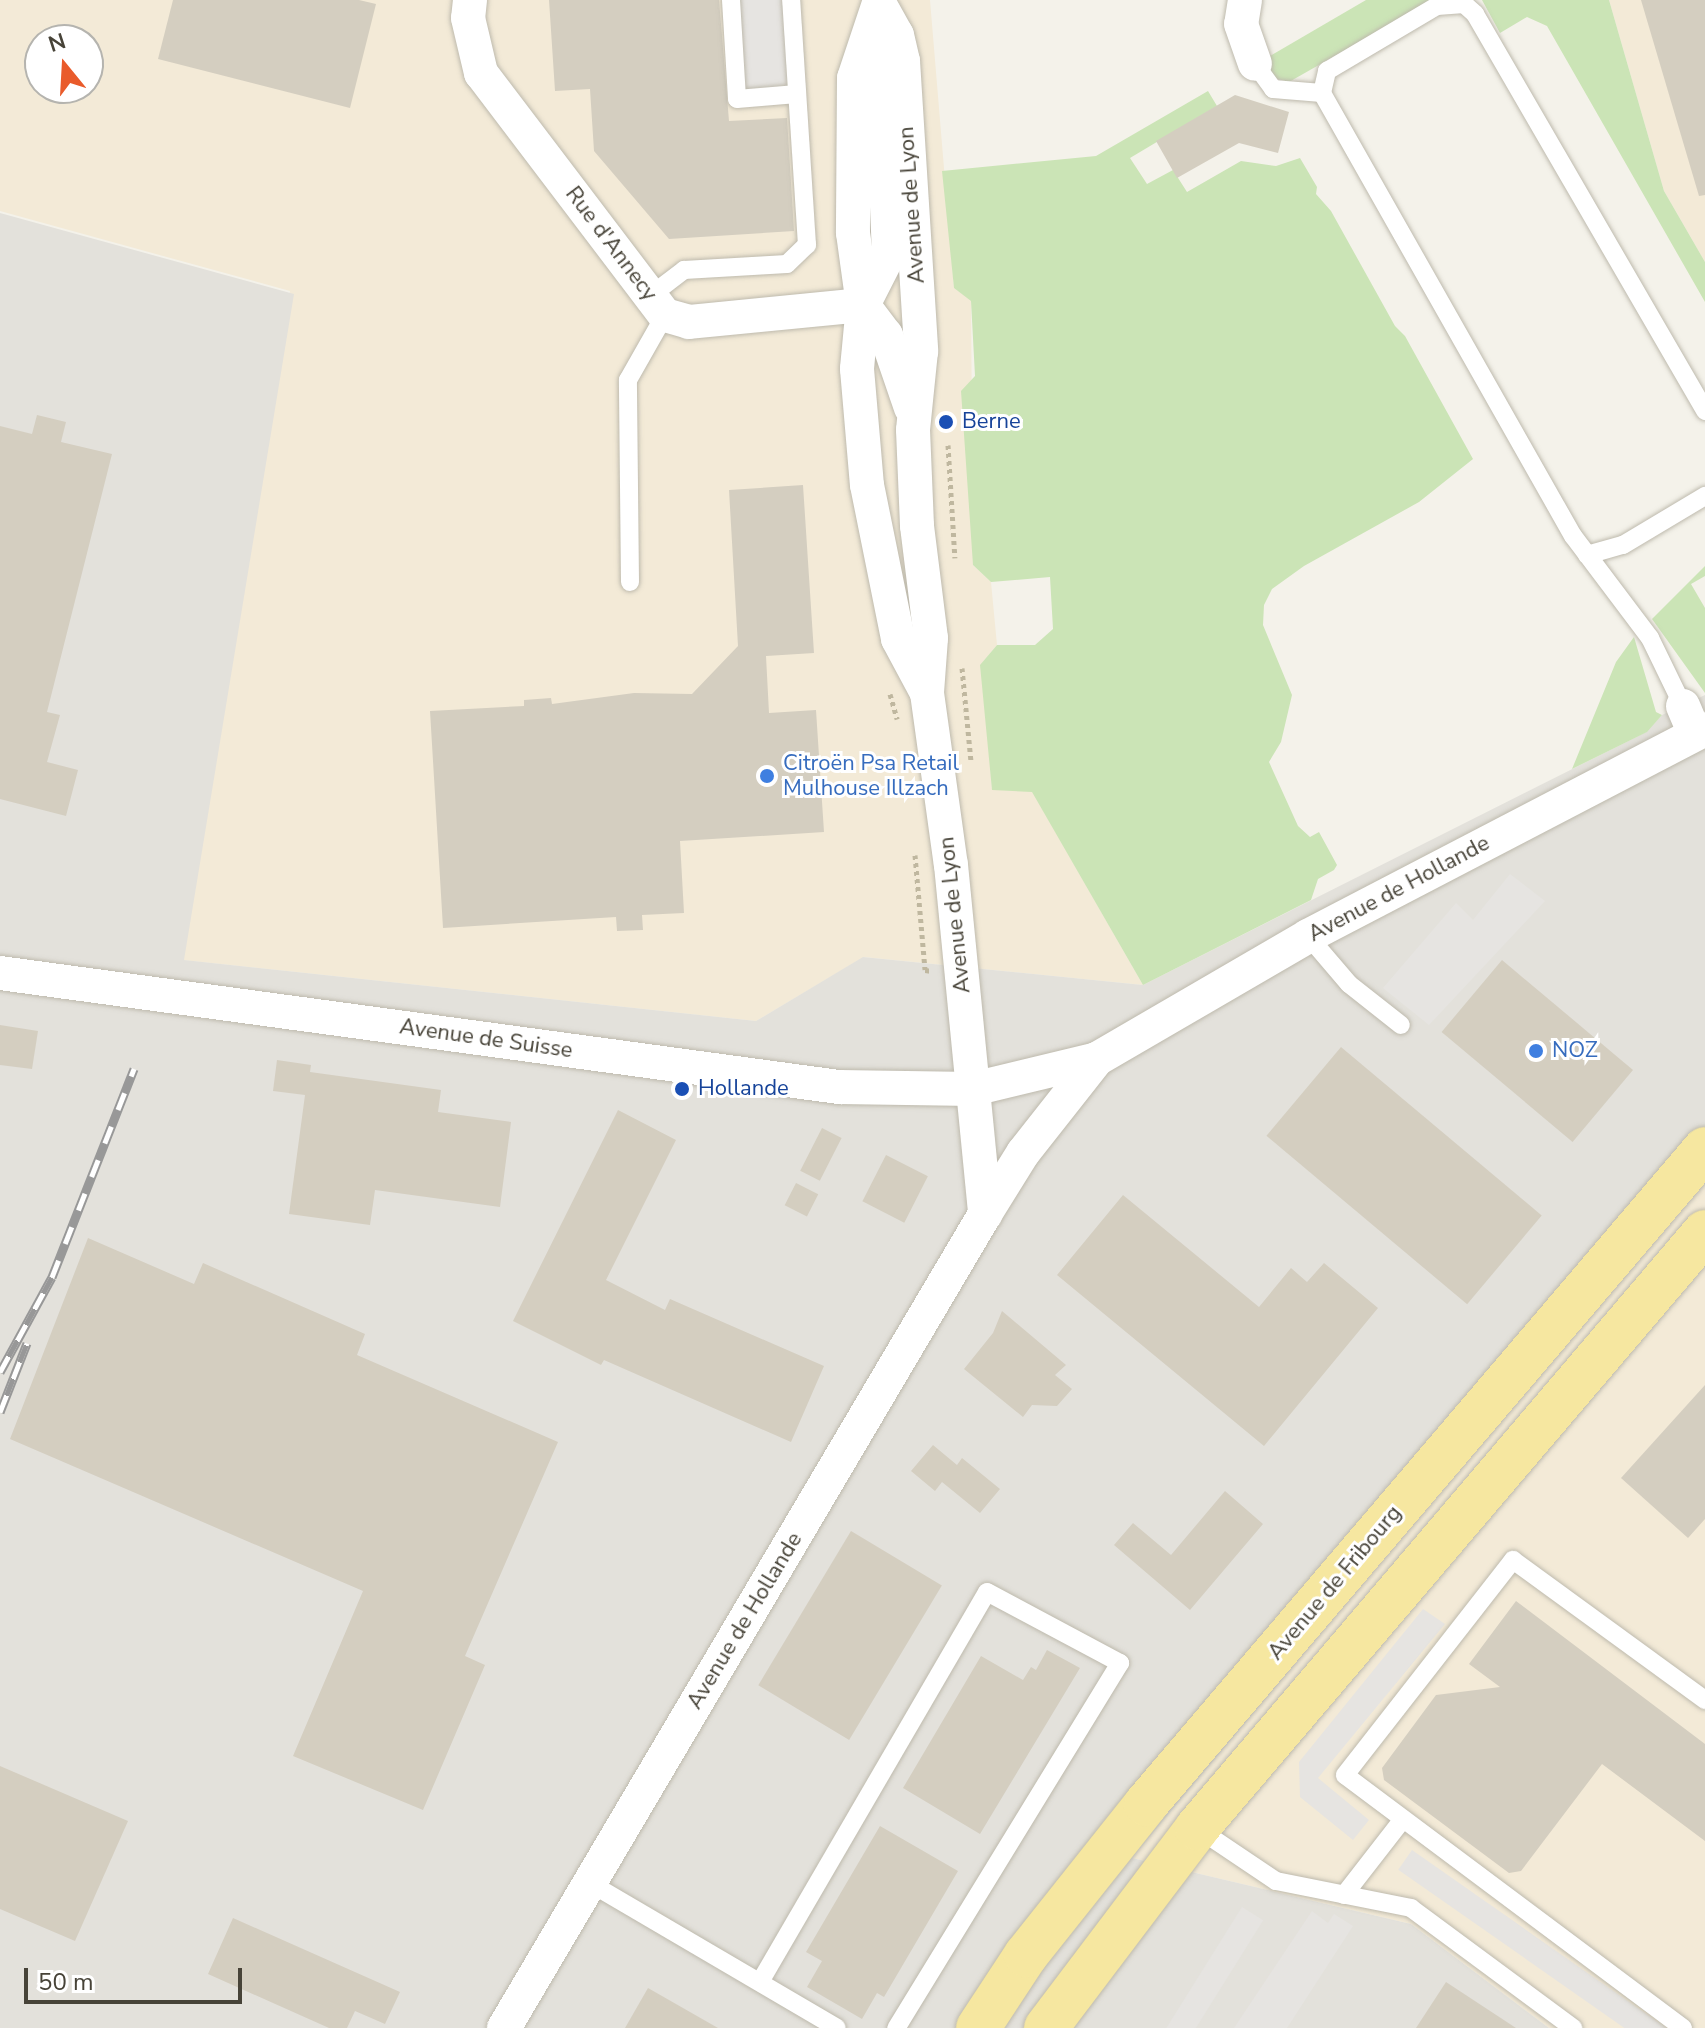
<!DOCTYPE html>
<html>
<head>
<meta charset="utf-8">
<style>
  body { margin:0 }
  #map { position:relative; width:1705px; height:2028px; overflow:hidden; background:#f4f2ea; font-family:"Nunito Sans",sans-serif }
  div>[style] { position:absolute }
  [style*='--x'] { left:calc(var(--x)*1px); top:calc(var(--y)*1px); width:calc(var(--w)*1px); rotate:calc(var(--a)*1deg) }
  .commercial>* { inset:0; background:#f3ead7 }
  .industrial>* { inset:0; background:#e3e1db }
  .green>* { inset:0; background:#cbe4b6 }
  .parking>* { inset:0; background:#e6e4e1; transform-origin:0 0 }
  .building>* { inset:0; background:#d4cec0; transform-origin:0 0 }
  .path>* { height:5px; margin-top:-2.5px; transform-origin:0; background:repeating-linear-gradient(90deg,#bfb79f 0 4px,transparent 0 8px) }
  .roads { filter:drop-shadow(0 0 2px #bebaad) drop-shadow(0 0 2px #bebaad) }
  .lane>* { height:18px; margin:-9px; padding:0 9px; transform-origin:9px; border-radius:9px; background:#fff }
  .street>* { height:34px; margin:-17px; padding:0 17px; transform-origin:17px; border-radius:17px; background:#fff }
  .primary>* { height:44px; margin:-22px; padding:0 22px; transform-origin:22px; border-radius:22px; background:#f6e7a0 }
  .rail>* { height:9px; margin-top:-4.5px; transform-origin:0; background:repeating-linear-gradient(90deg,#fff 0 18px,#989898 0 36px); box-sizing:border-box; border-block:2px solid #989898 }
  .dots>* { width:22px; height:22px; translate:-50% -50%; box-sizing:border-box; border:4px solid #fff; border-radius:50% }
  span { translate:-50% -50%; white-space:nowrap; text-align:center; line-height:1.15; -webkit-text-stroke:6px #fff; paint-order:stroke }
  .street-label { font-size:22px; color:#474338 }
  .transit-label { font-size:22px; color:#164399 }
  .left { translate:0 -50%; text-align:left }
  .shop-label { font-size:22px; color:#366cbe }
  .north { position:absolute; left:24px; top:24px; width:80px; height:80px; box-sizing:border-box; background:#fff; border:2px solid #b5b4af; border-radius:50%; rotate:342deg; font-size:22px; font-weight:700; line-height:32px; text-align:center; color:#474338 }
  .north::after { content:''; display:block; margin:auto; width:28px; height:36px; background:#e95b2b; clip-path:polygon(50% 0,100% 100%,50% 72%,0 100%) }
  .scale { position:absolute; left:24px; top:1968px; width:218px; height:36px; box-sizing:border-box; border:4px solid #474338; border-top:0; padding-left:10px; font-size:24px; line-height:28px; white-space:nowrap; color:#474338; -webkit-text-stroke:6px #fff; paint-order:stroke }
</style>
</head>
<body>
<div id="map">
  <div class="commercial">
    <i style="clip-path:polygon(evenodd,0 0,930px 0,954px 288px,971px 300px,973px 565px,991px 582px,997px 645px,982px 663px,992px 789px,1032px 791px,1143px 985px,864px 957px,756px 1021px,183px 960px,290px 291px,0 211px,0 0,40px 40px,88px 40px,88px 88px,40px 88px,40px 40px)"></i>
    <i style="clip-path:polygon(1609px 0,1705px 0,1705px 262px,1664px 191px)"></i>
    <i style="clip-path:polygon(1705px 1176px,1705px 2028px,1549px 2028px,1411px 1924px,1132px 1858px)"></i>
  </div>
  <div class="industrial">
    <i style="clip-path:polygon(0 213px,294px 294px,184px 960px,756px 1021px,863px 957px,1143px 985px,1646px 732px,1662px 715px,1705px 695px,1705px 1176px,1132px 1858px,1411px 1924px,1549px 2028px,0 2028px)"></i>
  </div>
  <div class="green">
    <i style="clip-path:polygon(1366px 0,1433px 0,1289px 82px,1274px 78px,1263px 60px)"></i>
    <i style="clip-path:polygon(1482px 0,1609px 0,1664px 191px,1705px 262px,1705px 302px,1547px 26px,1527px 17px,1500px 33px)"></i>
    <i style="clip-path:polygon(1208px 91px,1217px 106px,1130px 158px,1147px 184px,1173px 170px,1187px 192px,1241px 161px,1276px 166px,1300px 158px,1317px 187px,1316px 194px,1331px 211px,1395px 326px,1405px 336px,1473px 459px,1419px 502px,1304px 566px,1272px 589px,1264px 605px,1263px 625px,1292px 695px,1281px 742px,1269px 762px,1298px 826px,1310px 837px,1319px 832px,1337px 865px,1334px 870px,1318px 879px,1311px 900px,1143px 985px,1032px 792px,992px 790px,980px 665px,997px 645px,1035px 645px,1053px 629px,1050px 577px,991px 582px,973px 565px,961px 391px,975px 376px,971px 301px,954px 288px,942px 171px,1096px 156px)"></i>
    <i style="clip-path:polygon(1705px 566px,1705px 576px,1691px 584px,1705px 608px,1705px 693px,1652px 619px)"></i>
    <i style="clip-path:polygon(1634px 637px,1656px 712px,1662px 715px,1647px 732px,1572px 769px,1616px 662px)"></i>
  </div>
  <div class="parking">
    <i style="left:732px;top:0;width:68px;height:90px"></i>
    <i style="clip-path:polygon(1510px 874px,1545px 901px,1429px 1025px,1383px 988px,1456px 903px,1473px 920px)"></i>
    <i style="clip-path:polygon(1423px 1609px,1445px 1624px,1318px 1778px,1369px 1820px,1353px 1840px,1300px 1797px,1299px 1762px)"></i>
    <i style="left:1412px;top:1850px;width:310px;height:24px;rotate:35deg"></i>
    <i style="left:1242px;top:1907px;width:25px;height:145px;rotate:32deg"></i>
    <i style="clip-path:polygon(1312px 1911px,1328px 1923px,1334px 1914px,1353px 1926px,1287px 2028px,1234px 2028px)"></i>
  </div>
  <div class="building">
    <i style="clip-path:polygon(173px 0,359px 0,376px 4px,350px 108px,158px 59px)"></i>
    <i style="clip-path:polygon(549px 0,719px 0,729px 121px,787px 118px,794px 231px,669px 239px,594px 151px,590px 89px,555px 91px)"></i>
    <i style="clip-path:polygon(1641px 0,1705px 0,1705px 195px,1699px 196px)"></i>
    <i style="clip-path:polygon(1235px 95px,1289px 112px,1278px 153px,1239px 143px,1177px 178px,1156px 141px)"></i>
    <i style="clip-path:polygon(37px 415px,66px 422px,61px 442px,112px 454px,47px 712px,60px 715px,47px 762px,78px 770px,66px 816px,0 799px,0 426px,32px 434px)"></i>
    <i style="clip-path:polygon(803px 485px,814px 653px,766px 656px,769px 713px,816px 710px,824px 832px,680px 841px,684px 913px,642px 915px,643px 930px,617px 931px,616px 917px,443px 928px,430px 711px,524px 706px,524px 700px,551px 698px,552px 704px,634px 693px,692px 694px,738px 646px,729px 490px)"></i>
    <i style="left:1502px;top:960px;width:171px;height:94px;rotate:40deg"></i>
    <i style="clip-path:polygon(0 1025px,38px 1031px,32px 1069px,0 1065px)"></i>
    <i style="left:1341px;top:1047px;width:262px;height:116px;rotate:40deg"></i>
    <i style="clip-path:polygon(277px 1060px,311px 1065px,310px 1072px,441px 1090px,438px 1112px,511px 1122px,500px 1207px,375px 1190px,370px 1225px,289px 1214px,305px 1095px,273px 1091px)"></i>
    <i style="clip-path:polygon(618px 1110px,676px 1140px,606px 1280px,665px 1310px,670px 1299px,824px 1366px,791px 1442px,604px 1360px,601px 1365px,513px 1321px)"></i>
    <i style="left:822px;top:1128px;width:22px;height:48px;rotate:27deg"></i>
    <i style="left:886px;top:1155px;width:47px;height:52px;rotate:27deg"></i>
    <i style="left:796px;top:1183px;width:25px;height:25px;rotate:27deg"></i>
    <i style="clip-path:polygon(1123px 1195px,1259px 1307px,1291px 1268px,1307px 1282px,1324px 1263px,1378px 1308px,1264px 1446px,1057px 1275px)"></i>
    <i style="clip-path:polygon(88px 1238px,194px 1284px,203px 1263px,365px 1334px,357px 1355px,558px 1442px,465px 1656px,485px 1665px,423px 1810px,293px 1756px,363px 1591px,10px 1439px)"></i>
    <i style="clip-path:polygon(1002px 1311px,1066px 1365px,1055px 1375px,1072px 1389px,1057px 1406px,1032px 1405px,1023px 1417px,964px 1369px,993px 1333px)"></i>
    <i style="clip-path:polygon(1705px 1385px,1705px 1519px,1688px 1538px,1621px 1478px)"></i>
    <i style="clip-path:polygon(933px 1445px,957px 1465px,962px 1458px,1000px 1489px,980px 1513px,942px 1482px,935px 1491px,911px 1471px)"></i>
    <i style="clip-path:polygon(1225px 1491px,1263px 1524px,1190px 1610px,1114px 1545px,1133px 1523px,1171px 1555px)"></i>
    <i style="left:851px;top:1531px;width:106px;height:180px;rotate:31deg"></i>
    <i style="clip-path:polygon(1516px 1601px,1705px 1744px,1705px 1841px,1602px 1764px,1521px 1871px,1509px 1873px,1384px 1780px,1382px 1768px,1436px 1695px,1500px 1687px,1469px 1664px)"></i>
    <i style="clip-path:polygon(1047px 1650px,1080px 1668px,980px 1834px,903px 1788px,981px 1656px,1023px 1680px,1031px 1667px,1036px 1670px)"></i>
    <i style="clip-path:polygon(0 1766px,128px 1821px,75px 1941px,0 1909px)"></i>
    <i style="clip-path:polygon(880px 1826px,958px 1871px,884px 1997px,877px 1993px,862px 2019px,807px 1987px,822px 1961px,806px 1952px)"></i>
    <i style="clip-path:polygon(233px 1918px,400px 1992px,385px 2024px,355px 2011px,347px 2028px,329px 2028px,208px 1974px)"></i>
    <i style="clip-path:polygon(1446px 1982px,1516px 2028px,1416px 2028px)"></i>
    <i style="clip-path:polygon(648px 1988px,718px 2028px,625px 2028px)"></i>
  </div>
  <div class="path">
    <i style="--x:948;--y:445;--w:113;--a:86.5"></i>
    <i style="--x:962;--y:668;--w:94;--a:84.5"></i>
    <i style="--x:890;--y:694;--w:26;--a:74"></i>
    <i style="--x:915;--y:855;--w:115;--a:85"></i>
    <i style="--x:925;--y:970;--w:7;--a:8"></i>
  </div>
  <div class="roads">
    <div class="lane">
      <i style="--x:731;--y:0;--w:99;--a:86.5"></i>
      <i style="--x:737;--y:99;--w:60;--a:-4.8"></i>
      <i style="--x:1255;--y:64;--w:31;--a:54"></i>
      <i style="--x:1273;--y:89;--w:49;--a:4.7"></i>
      <i style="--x:650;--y:296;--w:43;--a:-37.4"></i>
      <i style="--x:684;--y:270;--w:103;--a:-3.3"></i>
      <i style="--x:787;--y:264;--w:28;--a:-44"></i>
      <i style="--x:807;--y:245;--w:246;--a:-93.7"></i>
      <i style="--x:1587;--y:555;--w:37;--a:-16"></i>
      <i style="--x:1623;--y:545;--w:96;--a:-30.9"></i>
      <i style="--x:630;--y:582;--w:202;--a:-90.6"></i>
      <i style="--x:628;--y:380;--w:75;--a:-60.4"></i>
      <i style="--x:1683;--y:706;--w:76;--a:-115.9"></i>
      <i style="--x:1650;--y:638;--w:128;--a:-127"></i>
      <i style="--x:1573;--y:536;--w:509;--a:-119.54"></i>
      <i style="--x:1322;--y:93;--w:23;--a:-77"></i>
      <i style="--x:1327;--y:71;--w:128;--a:-30.6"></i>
      <i style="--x:1437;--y:6;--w:27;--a:-4"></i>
      <i style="--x:1464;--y:4;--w:15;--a:42"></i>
      <i style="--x:1475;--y:14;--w:459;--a:59.9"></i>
      <i style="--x:1308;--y:936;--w:63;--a:49.5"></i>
      <i style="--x:1349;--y:984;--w:66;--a:38.3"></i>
      <i style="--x:1197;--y:1828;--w:95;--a:33.9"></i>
      <i style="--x:1276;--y:1881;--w:138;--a:11.3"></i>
      <i style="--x:1411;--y:1908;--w:202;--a:36.5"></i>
      <i style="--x:590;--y:1883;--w:286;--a:30.4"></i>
      <i style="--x:1344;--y:1895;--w:96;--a:-52.2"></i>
      <i style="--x:760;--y:1982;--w:451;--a:-59.8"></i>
      <i style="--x:987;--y:1592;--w:151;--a:28.1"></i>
      <i style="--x:1120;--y:1663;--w:428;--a:121.5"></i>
      <i style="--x:1683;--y:2028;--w:422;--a:-143.2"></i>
      <i style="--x:1345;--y:1775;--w:273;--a:-52"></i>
      <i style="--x:1513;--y:1560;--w:238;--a:36.1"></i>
    </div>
    <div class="street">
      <i style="--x:470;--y:0;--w:18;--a:96"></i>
      <i style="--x:468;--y:18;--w:57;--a:76.7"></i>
      <i style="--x:481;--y:73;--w:304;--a:52.8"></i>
      <i style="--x:665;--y:315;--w:25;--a:16"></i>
      <i style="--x:689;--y:322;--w:175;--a:-5.6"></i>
      <i style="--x:1245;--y:0;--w:24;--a:99"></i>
      <i style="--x:1241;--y:24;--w:42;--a:70.7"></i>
      <i style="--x:879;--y:3;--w:37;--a:61"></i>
      <i style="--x:897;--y:35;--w:27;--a:77"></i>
      <i style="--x:903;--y:61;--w:291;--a:86.4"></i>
      <i style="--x:921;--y:351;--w:79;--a:95.8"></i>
      <i style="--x:913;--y:430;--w:96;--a:87.6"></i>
      <i style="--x:917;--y:526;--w:113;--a:82.9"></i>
      <i style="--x:931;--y:638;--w:55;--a:94.2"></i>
      <i style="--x:927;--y:693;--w:174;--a:82.1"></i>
      <i style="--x:951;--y:865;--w:351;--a:84.4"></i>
      <i style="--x:879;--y:3;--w:79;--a:108.4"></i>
      <i style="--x:854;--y:78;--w:155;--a:90.4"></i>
      <i style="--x:853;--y:233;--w:73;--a:82.1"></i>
      <i style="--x:863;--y:305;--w:64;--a:95.4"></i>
      <i style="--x:857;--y:369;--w:116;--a:85.1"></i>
      <i style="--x:867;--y:485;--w:157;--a:78.6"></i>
      <i style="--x:898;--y:639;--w:61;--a:61.8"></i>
      <i style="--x:863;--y:305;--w:57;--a:-63"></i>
      <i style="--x:889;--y:254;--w:214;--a:-92.4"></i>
      <i style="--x:863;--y:305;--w:38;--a:53"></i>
      <i style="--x:886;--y:335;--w:77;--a:71.1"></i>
      <i style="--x:1683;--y:706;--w:30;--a:67"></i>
      <i style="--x:0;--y:973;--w:847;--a:7.74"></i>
      <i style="--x:839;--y:1087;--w:134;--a:0.9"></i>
      <i style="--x:973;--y:1089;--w:128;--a:-13.6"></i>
      <i style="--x:1097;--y:1059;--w:244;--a:-30.2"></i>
      <i style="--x:1308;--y:936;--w:448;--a:-27.5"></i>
      <i style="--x:504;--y:2028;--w:945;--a:-59.42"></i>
      <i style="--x:985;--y:1214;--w:72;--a:-58.1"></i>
      <i style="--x:1023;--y:1153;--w:120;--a:-51.8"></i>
    </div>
    <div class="primary">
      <i style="--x:978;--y:2028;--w:87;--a:-56.7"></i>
      <i style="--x:1026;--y:1955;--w:193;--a:-51.5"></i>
      <i style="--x:1146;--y:1804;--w:861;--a:-49.52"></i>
      <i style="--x:1046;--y:2028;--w:251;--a:-52.9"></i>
      <i style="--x:1197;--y:1828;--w:783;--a:-49.56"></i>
    </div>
  </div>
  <div class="rail">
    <i style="--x:0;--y:1372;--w:108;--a:-61.3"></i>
    <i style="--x:52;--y:1277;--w:224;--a:-68.5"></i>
    <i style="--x:0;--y:1412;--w:74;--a:-68.6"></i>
  </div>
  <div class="dots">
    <i style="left:946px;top:422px;background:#1a4fb4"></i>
    <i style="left:767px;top:776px;background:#3f7fe0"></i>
    <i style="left:1536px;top:1051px;background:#3f7fe0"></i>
    <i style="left:682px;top:1089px;background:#1a4fb4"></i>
  </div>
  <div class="street-label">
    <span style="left:912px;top:205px;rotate:-94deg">Avenue de Lyon</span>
    <span style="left:611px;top:244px;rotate:53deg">Rue d'Annecy</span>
    <span style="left:1399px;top:889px;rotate:-28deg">Avenue de Hollande</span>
    <span style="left:955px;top:915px;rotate:-96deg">Avenue de Lyon</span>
    <span style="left:486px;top:1039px;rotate:8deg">Avenue de Suisse</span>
    <span style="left:1335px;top:1583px;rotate:-50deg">Avenue de Fribourg</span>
    <span style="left:745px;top:1621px;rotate:-59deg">Avenue de Hollande</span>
  </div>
  <div class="transit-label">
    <span class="left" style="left:962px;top:422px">Berne</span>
    <span class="left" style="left:698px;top:1089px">Hollande</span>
  </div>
  <div class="shop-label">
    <span class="left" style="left:783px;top:776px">Citroën Psa Retail<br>Mulhouse Illzach</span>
    <span class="left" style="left:1552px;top:1051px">NOZ</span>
  </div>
  <div class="north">N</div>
  <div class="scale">50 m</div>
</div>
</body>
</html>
